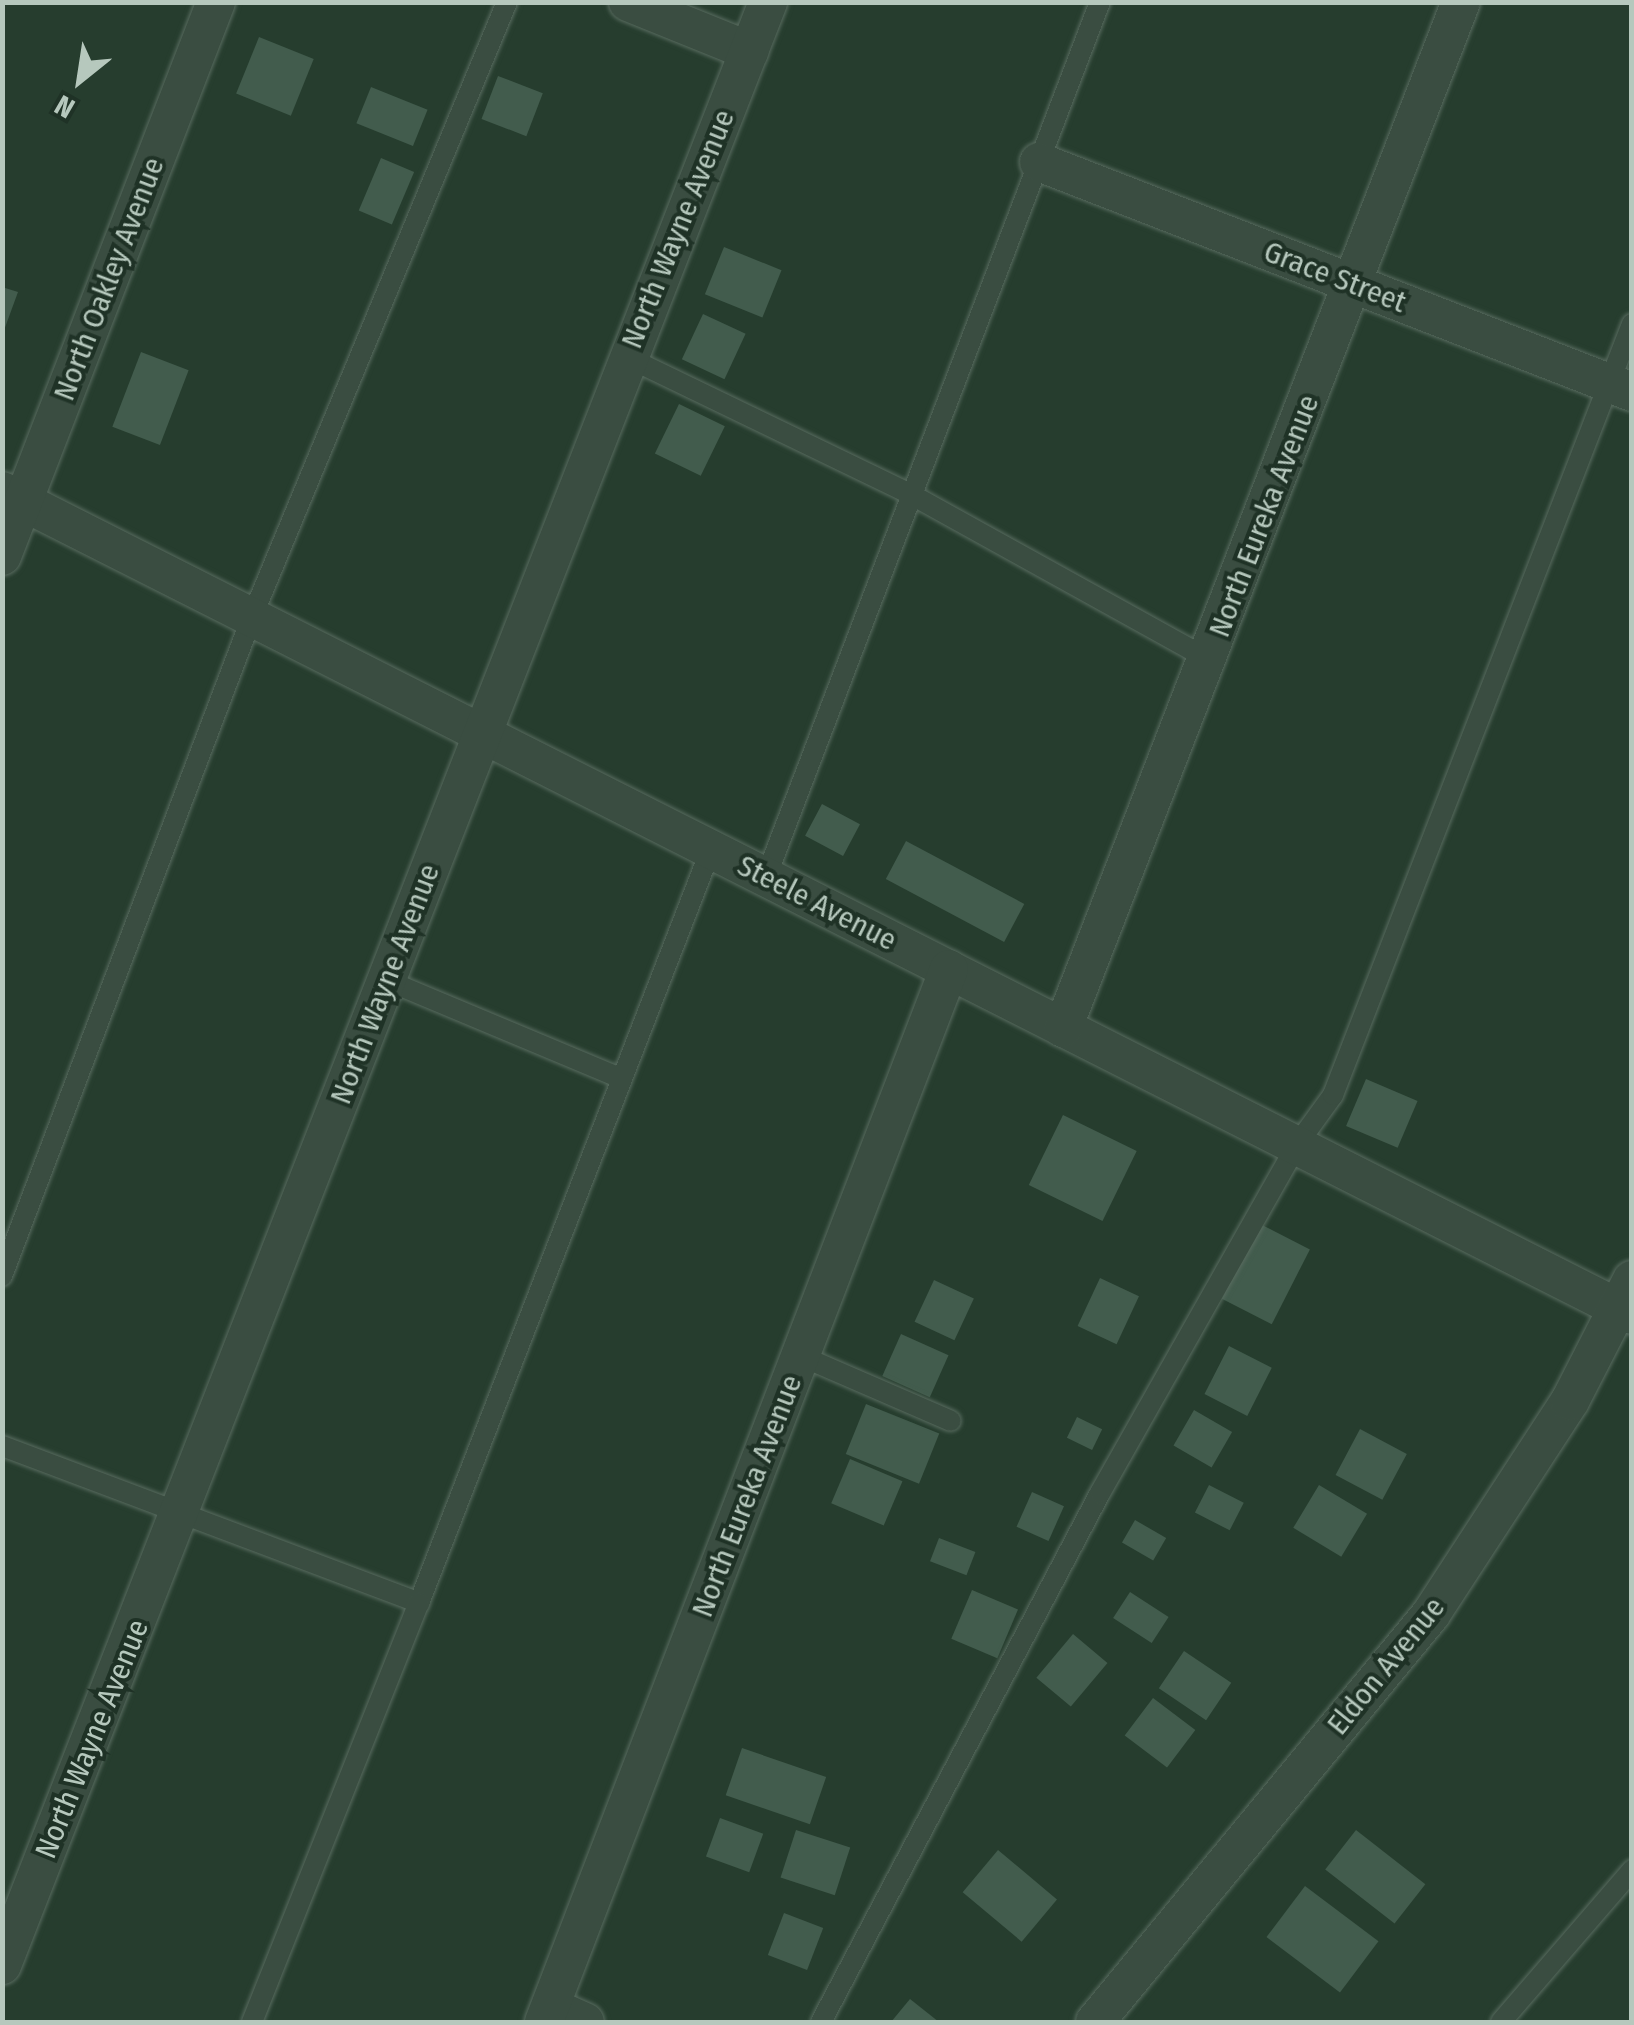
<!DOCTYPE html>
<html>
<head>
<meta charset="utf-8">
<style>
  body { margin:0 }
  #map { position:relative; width:1634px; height:2025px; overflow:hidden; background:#263d2e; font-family:"Fira Sans Condensed",sans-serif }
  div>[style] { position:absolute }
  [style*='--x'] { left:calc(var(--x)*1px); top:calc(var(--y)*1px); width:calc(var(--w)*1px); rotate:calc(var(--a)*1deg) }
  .building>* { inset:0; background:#425c4d; transform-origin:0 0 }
  .roads { filter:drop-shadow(0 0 2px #586b5f) drop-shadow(0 0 2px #586b5f) }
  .service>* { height:20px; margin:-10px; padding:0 10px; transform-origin:10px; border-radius:10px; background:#3a4d41 }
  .minor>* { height:38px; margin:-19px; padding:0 19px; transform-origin:19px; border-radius:19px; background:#3a4d41 }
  span { translate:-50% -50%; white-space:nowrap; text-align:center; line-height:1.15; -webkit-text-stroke:8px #1f3226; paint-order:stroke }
  .street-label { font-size:30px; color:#b6c8bd }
  .frame { position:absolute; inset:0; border:5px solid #b6c8bd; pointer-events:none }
  .north { position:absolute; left:30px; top:30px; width:100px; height:100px; -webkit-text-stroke:8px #1f3226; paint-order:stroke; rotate:210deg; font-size:28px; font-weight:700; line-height:40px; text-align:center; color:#b6c8bd }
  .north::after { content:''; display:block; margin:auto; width:35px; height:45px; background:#b6c8bd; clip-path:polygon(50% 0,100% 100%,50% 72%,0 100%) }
</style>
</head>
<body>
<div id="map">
  <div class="building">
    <i style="left:259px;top:37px;width:59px;height:61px;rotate:22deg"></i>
    <i style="left:498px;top:76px;width:48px;height:46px;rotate:21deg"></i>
    <i style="left:371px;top:87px;width:61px;height:39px;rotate:22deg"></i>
    <i style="left:381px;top:158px;width:36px;height:57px;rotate:23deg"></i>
    <i style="left:724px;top:247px;width:62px;height:51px;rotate:22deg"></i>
    <i style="clip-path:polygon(2px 287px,18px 292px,3px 333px,2px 333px)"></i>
    <i style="left:703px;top:314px;width:47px;height:50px;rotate:25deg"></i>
    <i style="left:141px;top:352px;width:51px;height:80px;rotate:21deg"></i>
    <i style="left:679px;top:404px;width:51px;height:55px;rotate:26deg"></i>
    <i style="left:822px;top:804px;width:43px;height:36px;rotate:28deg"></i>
    <i style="left:906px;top:841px;width:134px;height:43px;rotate:28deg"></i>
    <i style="left:1366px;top:1079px;width:56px;height:51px;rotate:23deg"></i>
    <i style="left:1063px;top:1115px;width:82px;height:78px;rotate:26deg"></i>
    <i style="left:1260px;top:1224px;width:56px;height:84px;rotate:27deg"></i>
    <i style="left:1100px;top:1278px;width:43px;height:53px;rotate:25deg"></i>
    <i style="left:934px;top:1280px;width:44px;height:46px;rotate:25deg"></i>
    <i style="left:901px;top:1334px;width:52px;height:46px;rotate:24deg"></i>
    <i style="left:1229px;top:1346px;width:48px;height:54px;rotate:27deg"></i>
    <i style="left:866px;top:1404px;width:79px;height:54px;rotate:22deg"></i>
    <i style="left:1194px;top:1410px;width:44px;height:41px;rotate:30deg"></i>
    <i style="left:1077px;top:1417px;width:28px;height:23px;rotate:26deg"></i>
    <i style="left:1360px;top:1429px;width:53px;height:52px;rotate:28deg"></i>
    <i style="left:850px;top:1459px;width:57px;height:48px;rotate:23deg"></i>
    <i style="left:1209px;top:1485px;width:39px;height:31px;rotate:27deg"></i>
    <i style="left:1319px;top:1485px;width:56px;height:50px;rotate:31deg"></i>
    <i style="left:1032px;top:1492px;width:35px;height:38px;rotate:24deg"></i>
    <i style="left:1135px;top:1520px;width:36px;height:26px;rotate:30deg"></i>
    <i style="left:939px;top:1538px;width:39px;height:25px;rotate:21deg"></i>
    <i style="left:972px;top:1590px;width:50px;height:53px;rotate:23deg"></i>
    <i style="left:1130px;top:1592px;width:46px;height:31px;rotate:33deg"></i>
    <i style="left:1073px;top:1634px;width:45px;height:57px;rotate:40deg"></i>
    <i style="left:1184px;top:1651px;width:57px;height:45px;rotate:34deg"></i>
    <i style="left:1153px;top:1698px;width:53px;height:47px;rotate:37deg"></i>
    <i style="left:742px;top:1748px;width:89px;height:50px;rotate:19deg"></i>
    <i style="left:720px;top:1818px;width:46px;height:41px;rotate:20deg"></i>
    <i style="left:796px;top:1830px;width:57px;height:50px;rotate:18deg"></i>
    <i style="left:1356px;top:1830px;width:88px;height:50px;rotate:38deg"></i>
    <i style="left:998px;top:1850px;width:77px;height:55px;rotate:40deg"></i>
    <i style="left:1305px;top:1886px;width:92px;height:64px;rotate:37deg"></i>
    <i style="left:784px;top:1913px;width:42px;height:45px;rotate:21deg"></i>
    <i style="clip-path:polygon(910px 1999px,939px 2022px,891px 2022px)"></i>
  </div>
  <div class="roads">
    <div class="service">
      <i style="--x:627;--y:357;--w:319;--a:25.8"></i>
      <i style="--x:914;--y:496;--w:336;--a:29"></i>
      <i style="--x:766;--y:877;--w:937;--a:-69.11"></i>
      <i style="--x:386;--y:980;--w:254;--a:22.7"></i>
      <i style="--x:2;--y:1276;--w:705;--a:-69.23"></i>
      <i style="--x:252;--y:617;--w:666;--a:-67.48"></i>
      <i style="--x:801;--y:1356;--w:163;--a:23.4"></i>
      <i style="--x:2;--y:1446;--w:446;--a:20.6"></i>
      <i style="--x:419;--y:1603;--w:809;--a:-68.83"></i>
      <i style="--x:252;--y:2022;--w:451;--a:-68.3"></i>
      <i style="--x:821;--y:2022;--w:598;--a:-62.19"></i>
      <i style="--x:1100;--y:1493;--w:399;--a:-60.5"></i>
      <i style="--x:1296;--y:1146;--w:63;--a:-54"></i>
      <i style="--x:1333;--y:1095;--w:827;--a:-68.8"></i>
      <i style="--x:1501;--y:2022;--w:201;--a:-49.2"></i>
    </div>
    <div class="minor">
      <i style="--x:628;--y:2;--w:131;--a:22"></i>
      <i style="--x:1039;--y:162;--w:636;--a:21.2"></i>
      <i style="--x:2;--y:491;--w:1826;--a:26.82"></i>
      <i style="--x:2;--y:556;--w:594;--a:-68.88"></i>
      <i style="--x:1063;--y:1028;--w:1100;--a:-68.8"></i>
      <i style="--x:2;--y:1965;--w:2107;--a:-68.68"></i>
      <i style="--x:551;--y:2007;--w:37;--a:24"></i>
      <i style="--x:544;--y:2022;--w:1128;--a:-68.96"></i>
      <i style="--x:1095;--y:2022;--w:529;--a:-50.53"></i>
      <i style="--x:1431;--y:1614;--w:254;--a:-56.9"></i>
      <i style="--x:1570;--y:1401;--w:136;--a:-62.9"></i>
    </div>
  </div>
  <div class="street-label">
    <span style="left:678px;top:229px;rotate:-68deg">North Wayne Avenue</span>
    <span style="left:1335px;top:277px;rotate:21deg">Grace Street</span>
    <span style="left:109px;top:279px;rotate:-69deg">North Oakley Avenue</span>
    <span style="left:1264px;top:516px;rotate:-69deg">North Eureka Avenue</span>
    <span style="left:817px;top:903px;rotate:27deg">Steele Avenue</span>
    <span style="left:385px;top:984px;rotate:-69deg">North Wayne Avenue</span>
    <span style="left:747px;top:1496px;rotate:-69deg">North Eureka Avenue</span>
    <span style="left:1386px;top:1666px;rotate:-51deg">Eldon Avenue</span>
    <span style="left:92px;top:1739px;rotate:-68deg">North Wayne Avenue</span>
  </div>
  <div class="frame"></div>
  <div class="north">N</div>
</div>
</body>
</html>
